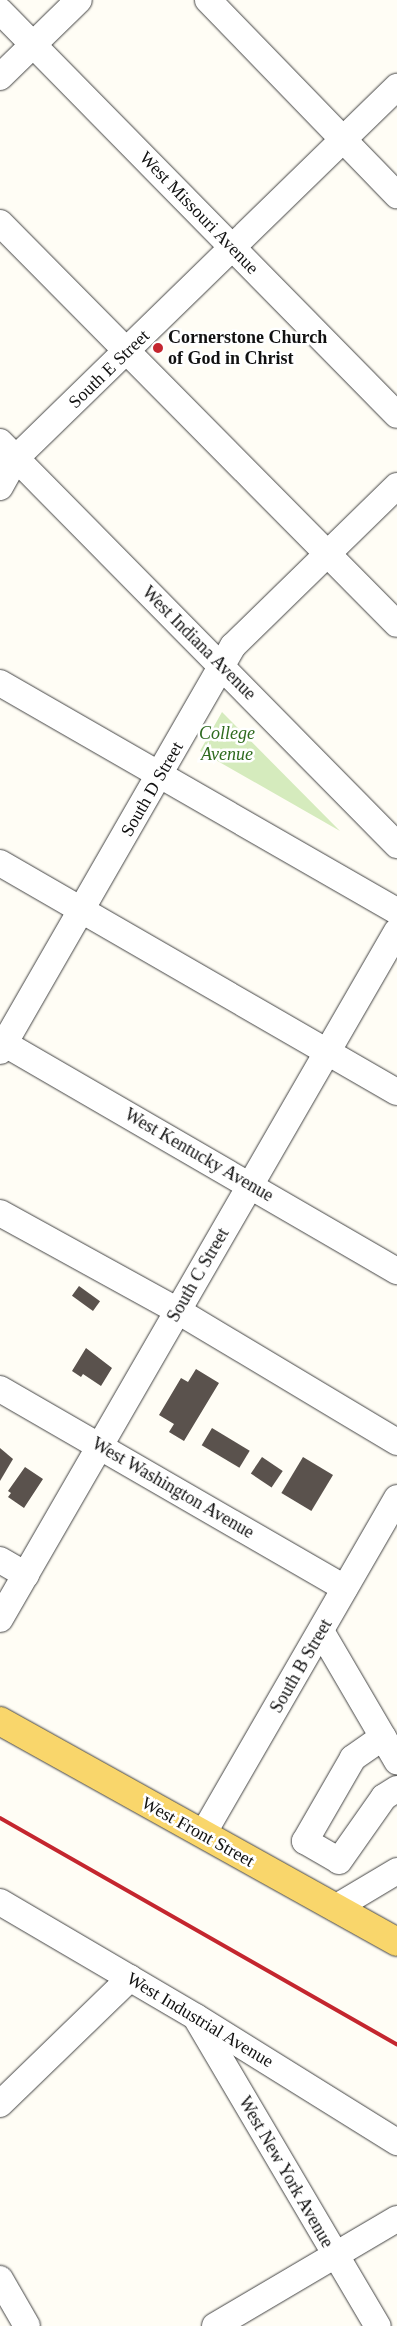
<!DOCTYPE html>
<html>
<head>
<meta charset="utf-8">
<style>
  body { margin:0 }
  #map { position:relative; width:397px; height:2326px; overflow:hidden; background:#fffdf5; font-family:Georgia,serif }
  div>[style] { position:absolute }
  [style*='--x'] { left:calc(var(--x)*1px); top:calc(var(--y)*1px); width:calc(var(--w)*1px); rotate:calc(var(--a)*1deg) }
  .green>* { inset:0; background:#d5ebbd }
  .building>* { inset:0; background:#5a524d; transform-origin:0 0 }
  .roads { filter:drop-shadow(0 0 1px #444) drop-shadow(0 0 1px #444) }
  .minor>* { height:26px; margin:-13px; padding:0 13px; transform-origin:13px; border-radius:13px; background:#fff }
  .major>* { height:28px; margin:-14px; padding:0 14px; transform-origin:14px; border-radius:14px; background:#f9d66b }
  .rail>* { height:4px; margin:-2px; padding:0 2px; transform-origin:2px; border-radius:2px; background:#c4262e }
  .dots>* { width:14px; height:14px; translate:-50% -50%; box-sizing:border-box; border:2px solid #fff; border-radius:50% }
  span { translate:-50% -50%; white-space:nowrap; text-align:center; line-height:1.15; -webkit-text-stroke:5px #fff; paint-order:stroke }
  .street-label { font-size:18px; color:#111 }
  .poi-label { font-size:18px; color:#111; font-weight:700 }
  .left { translate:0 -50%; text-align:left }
  .park-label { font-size:18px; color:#2f6b1f; font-style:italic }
</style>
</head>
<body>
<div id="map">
  <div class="green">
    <i style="clip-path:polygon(222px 712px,340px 831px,200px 751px)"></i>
  </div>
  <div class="building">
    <i style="left:79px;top:1286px;width:26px;height:12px;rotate:36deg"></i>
    <i style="clip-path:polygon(86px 1348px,112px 1368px,101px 1386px,83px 1374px,81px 1377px,72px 1371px)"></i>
    <i style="clip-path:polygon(196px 1369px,219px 1383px,184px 1441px,169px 1432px,174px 1424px,159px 1415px,181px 1378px,188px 1382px)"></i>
    <i style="left:212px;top:1428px;width:44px;height:20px;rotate:31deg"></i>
    <i style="clip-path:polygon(0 1448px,13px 1459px,0 1481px)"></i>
    <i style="left:262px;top:1457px;width:25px;height:20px;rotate:34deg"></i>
    <i style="left:303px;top:1457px;width:35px;height:42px;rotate:31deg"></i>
    <i style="clip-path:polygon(25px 1467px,43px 1479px,24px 1508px,8px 1497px,11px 1493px,8px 1491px)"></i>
  </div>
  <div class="roads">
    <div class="minor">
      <i style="--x:208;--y:0;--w:272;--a:45.9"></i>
      <i style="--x:0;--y:11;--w:566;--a:45.5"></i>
      <i style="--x:0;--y:77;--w:110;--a:-44.3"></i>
      <i style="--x:0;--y:223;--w:564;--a:45.29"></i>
      <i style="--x:0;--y:442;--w:566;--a:45.43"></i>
      <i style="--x:0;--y:487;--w:33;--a:-61"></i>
      <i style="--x:16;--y:458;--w:532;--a:-44.24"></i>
      <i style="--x:0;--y:683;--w:458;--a:29.9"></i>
      <i style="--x:0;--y:863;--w:458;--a:30"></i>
      <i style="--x:0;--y:1041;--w:459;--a:30.1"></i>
      <i style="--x:0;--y:1051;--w:467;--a:-60.1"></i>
      <i style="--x:233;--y:646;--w:229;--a:-44.3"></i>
      <i style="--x:0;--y:1213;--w:203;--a:28.8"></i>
      <i style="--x:178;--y:1311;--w:255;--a:30.9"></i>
      <i style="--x:0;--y:1389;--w:398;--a:30"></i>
      <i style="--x:0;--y:1560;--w:30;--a:30"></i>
      <i style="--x:0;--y:1619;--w:794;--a:-60.01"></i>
      <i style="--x:321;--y:1631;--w:151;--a:59.7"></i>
      <i style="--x:383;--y:1737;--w:37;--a:145"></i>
      <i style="--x:353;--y:1758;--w:96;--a:120"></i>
      <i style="--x:305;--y:1841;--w:39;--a:30"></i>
      <i style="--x:339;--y:1861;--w:78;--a:-54.9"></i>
      <i style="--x:384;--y:1797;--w:15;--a:-32"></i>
      <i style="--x:203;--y:1834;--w:388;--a:-60"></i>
      <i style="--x:0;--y:1902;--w:227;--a:30.4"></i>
      <i style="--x:196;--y:2017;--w:237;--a:31.9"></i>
      <i style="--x:335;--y:1908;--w:72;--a:-30.8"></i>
      <i style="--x:198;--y:2021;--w:354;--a:59.5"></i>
      <i style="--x:0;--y:2104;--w:181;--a:-44.1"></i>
      <i style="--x:0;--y:2279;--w:54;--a:60.1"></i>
      <i style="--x:215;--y:2326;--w:211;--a:-30.5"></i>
    </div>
    <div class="major">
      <i style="--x:0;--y:1721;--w:454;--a:29.1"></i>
    </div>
  </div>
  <div class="rail">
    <i style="--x:0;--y:1818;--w:457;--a:29.7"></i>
  </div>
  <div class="dots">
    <i style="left:158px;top:348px;background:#c4262e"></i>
  </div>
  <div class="street-label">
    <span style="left:199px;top:213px;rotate:46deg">West Missouri Avenue</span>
    <span style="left:109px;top:369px;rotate:-44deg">South E Street</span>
    <span style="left:199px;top:643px;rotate:45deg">West Indiana Avenue</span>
    <span style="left:152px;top:789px;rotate:-60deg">South D Street</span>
    <span style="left:199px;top:1155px;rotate:30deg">West Kentucky Avenue</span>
    <span style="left:198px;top:1275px;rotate:-60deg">South C Street</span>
    <span style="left:173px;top:1488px;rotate:30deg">West Washington Avenue</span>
    <span style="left:301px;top:1666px;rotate:-60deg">South B Street</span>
    <span style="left:198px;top:1832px;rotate:29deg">West Front Street</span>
    <span style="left:200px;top:2020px;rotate:31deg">West Industrial Avenue</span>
    <span style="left:286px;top:2172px;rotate:60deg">West New York Avenue</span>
  </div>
  <div class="poi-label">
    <span class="left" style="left:168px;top:348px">Cornerstone Church<br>of God in Christ</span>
  </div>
  <div class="park-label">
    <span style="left:227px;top:744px">College<br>Avenue</span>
  </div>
</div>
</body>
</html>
